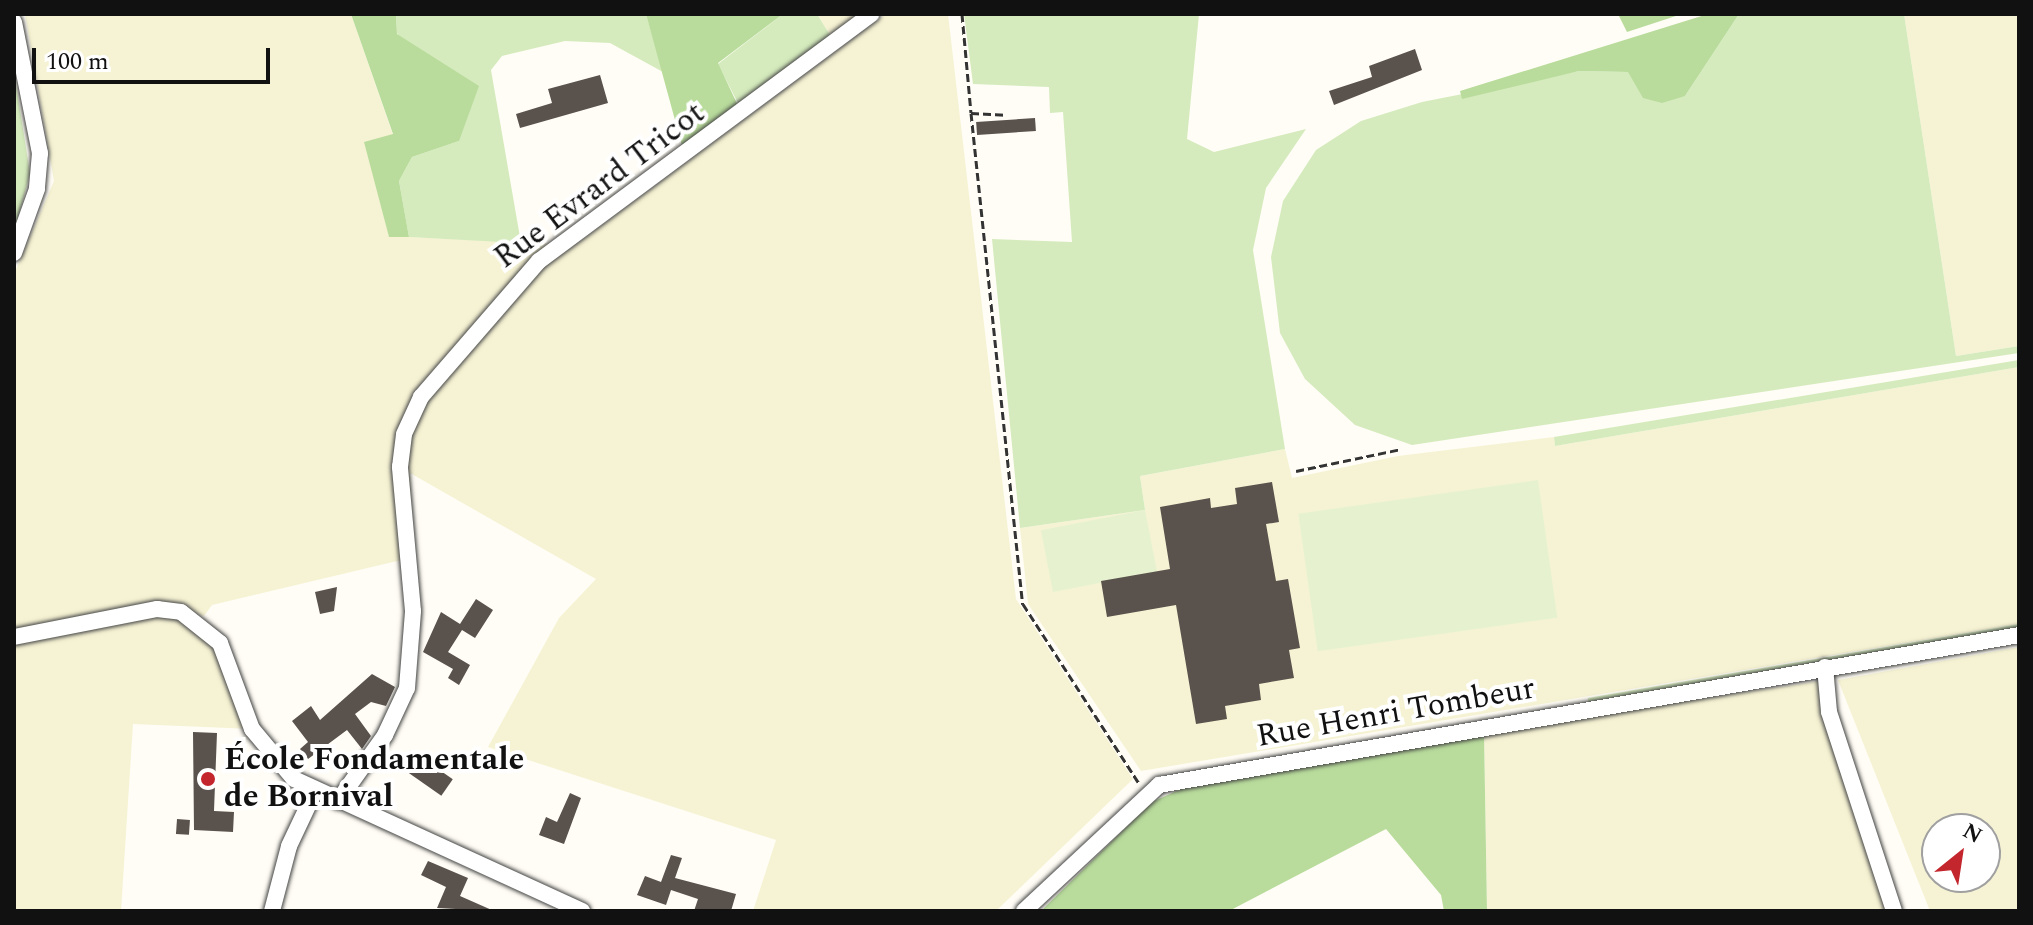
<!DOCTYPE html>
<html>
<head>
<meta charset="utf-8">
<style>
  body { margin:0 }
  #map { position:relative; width:2033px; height:925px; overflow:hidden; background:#fffdf5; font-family:Spectral,serif }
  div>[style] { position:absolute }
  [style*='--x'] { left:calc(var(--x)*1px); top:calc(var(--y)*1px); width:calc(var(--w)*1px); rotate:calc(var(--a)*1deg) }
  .farmland>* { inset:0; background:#f6f3d4 }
  .green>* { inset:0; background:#d5ebbd }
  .forest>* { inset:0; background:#b9dc9c }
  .pitch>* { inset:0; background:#e6f2cf; transform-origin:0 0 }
  .building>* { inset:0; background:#5a524d; transform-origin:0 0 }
  .path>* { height:3px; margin-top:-1.5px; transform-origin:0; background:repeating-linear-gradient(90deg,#333 0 8px,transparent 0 12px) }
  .roads { filter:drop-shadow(0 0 2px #444) drop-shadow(0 0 2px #444) }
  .minor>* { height:16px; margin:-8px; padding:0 8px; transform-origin:8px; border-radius:8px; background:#fff }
  .dots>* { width:22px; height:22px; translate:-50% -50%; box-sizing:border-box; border:4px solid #fff; border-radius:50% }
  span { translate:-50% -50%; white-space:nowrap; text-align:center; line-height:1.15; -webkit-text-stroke:8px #fff; paint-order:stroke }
  .street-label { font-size:32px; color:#111 }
  .poi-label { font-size:32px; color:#111; font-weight:700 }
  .left { translate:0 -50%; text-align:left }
  .frame { position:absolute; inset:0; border:16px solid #111; pointer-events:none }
  .north { position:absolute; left:1921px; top:813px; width:80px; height:80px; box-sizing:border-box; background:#fff; border:2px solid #a0a0a0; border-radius:50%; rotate:30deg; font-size:22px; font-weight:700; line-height:32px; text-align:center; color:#111 }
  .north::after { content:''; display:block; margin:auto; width:28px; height:36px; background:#c4262e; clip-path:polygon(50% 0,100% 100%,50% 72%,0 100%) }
  .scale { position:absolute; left:32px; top:48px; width:238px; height:36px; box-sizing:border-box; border:4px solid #111; border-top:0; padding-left:10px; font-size:24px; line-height:28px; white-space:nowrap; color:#111; -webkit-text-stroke:6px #fff; paint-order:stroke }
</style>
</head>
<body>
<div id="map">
  <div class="farmland">
    <i style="clip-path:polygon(25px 14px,351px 14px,393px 135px,365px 142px,389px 236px,555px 244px,578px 243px,886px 14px,948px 14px,1016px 599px,1133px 779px,996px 911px,753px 911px,776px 840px,488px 747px,559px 618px,596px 579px,410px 473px,414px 557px,212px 605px,204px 616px,145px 606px,14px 631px,14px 274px,54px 181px)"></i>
    <i style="clip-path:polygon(817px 14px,866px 14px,833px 40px)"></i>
    <i style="clip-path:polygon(1904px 14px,2019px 14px,2019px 346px,1956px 356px)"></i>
    <i style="clip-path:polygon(2019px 367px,2019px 624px,1141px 771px,1028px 604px,1020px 528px,1145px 510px,1140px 476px,1285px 449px,1292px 478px,1398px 456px,1554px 437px,1555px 446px)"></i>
    <i style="clip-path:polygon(146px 615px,171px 616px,209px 635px,252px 729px,133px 724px,121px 911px,14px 911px,14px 644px)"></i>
    <i style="clip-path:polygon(evenodd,2019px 647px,2019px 911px,1930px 911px,1838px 680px,2019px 647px,1985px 829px,1985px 877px,1937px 877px,1937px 829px,1985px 829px)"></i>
    <i style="clip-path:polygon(1820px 681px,1890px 911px,1487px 911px,1484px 732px)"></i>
  </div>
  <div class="green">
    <i style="clip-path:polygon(396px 14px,646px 14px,663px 72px,610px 43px,565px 41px,502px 56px,491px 70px,521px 243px,409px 237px,399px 181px,412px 157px,459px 141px,397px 33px)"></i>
    <i style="clip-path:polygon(783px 14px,817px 14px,833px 40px,742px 111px,718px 64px)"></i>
    <i style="clip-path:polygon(964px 14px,1199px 14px,1187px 139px,1214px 152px,1306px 129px,1266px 188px,1253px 250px,1285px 449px,1140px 476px,1145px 510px,1020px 528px,992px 239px,1072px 242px,1063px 112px,1050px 113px,1049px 87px,973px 84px)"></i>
    <i style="clip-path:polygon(1739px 14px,1904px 14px,1956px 356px,2019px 346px,2019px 353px,1412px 445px,1355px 425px,1305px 379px,1280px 333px,1271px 257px,1283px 201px,1316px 150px,1361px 121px,1422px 102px,1579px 71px,1629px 72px,1643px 97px,1685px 96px)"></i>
    <i style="clip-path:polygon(14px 72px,30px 173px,14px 234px)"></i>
    <i style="clip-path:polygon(2019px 360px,2019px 367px,1555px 446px,1554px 437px)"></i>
    <i style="clip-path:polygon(2019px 624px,2019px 629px,1588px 704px,1588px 698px)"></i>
  </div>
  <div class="forest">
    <i style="clip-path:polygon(351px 14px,396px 14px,397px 34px,479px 86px,459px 141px,412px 157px,399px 181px,409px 237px,389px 237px,364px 142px,393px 134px)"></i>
    <i style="clip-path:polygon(646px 14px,783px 14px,718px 63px,741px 112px,684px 153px)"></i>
    <i style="clip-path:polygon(1618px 14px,1682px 14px,1627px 32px)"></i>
    <i style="clip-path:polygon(1708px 14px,1739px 14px,1685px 96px,1662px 103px,1643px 98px,1628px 72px,1579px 71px,1462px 99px,1460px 91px)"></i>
    <i style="clip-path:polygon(1484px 732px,1487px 911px,1444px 911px,1441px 895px,1386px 829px,1229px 911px,1041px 911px,1152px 802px,1190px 785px)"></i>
  </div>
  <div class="pitch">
    <i style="left:1538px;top:480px;width:139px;height:242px;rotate:82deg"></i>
    <i style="left:1145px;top:510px;width:63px;height:106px;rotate:79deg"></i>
  </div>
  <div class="building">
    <i style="clip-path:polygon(1415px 49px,1422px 70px,1334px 105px,1329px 91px,1372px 77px,1369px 66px)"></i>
    <i style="clip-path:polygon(600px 75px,608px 103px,520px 128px,516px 114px,552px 103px,548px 89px)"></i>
    <i style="left:1035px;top:118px;width:13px;height:59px;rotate:86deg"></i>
    <i style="clip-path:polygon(1272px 482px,1279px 522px,1266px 524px,1276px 581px,1288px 579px,1300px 648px,1289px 650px,1294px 678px,1259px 684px,1261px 700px,1225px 706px,1227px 719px,1196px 724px,1176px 605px,1107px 617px,1101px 581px,1170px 569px,1160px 507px,1210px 498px,1211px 508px,1237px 504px,1235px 488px)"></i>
    <i style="clip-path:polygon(337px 587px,334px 611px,320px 614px,315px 592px)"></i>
    <i style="clip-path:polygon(476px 599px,493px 610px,475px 638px,462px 630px,448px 652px,470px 665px,459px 685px,448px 678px,453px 669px,423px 652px,441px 612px,460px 624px)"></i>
    <i style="clip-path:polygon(372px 674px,395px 687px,386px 706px,371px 702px,355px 714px,371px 736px,362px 749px,347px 730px,308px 759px,300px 749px,308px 742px,292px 721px,311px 706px,320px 720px)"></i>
    <i style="clip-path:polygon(193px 732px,217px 733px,214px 811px,234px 812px,233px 832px,194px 830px)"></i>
    <i style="left:411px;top:750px;width:51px;height:20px;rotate:35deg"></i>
    <i style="clip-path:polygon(570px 793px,581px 798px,564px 844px,539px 835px,546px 817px,557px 822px)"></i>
    <i style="left:177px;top:819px;width:13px;height:15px;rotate:4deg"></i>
    <i style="clip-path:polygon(671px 855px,682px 858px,675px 878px,736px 894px,731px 911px,694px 911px,698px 899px,671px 890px,666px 905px,637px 895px,645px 876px,661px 882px)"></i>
    <i style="clip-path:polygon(428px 861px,468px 878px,460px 896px,494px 911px,437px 908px,446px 887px,421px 875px)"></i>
  </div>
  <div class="path">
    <i style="--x:962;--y:14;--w:99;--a:84.8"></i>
    <i style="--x:971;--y:113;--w:34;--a:3"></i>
    <i style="--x:971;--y:113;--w:494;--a:84"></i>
    <i style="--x:1023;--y:604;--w:213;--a:57.1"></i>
    <i style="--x:1296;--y:471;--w:107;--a:-11.8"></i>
  </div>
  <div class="roads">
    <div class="minor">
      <i style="--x:14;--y:22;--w:134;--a:78.8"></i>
      <i style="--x:40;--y:153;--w:36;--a:95"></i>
      <i style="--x:37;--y:189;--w:68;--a:109.8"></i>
      <i style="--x:14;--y:637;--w:146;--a:-11.1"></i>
      <i style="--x:157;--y:609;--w:24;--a:7"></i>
      <i style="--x:181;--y:612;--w:50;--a:38.5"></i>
      <i style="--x:220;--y:643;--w:92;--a:69.6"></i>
      <i style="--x:252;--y:729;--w:65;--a:50"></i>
      <i style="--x:294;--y:779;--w:317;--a:24.6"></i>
      <i style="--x:1825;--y:667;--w:45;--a:84.9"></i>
      <i style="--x:1829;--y:712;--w:209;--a:71.9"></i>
      <i style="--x:338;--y:801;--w:81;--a:-54.5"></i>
      <i style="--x:385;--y:735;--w:52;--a:-64.9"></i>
      <i style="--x:407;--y:688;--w:77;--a:-85.5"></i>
      <i style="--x:413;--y:611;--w:145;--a:-95.2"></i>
      <i style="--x:400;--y:467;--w:33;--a:-83"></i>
      <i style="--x:404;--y:434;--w:41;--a:-65.3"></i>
      <i style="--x:421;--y:397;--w:180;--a:-49.1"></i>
      <i style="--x:539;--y:261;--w:414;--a:-36.6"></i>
      <i style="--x:272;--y:911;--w:67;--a:-75.3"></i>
      <i style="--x:289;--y:846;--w:61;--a:-64.7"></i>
      <i style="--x:1024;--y:911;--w:185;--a:-43"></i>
      <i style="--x:1159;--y:785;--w:873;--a:-9.89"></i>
    </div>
  </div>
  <div class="dots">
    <i style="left:208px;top:779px;background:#c4262e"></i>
  </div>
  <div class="street-label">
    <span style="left:600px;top:186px;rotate:-37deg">Rue Evrard Tricot</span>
    <span style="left:1396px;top:713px;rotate:-10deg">Rue Henri Tombeur</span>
  </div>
  <div class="poi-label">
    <span class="left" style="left:224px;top:779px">École Fondamentale<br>de Bornival</span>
  </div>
  <div class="frame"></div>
  <div class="north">N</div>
  <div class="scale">100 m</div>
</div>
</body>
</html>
